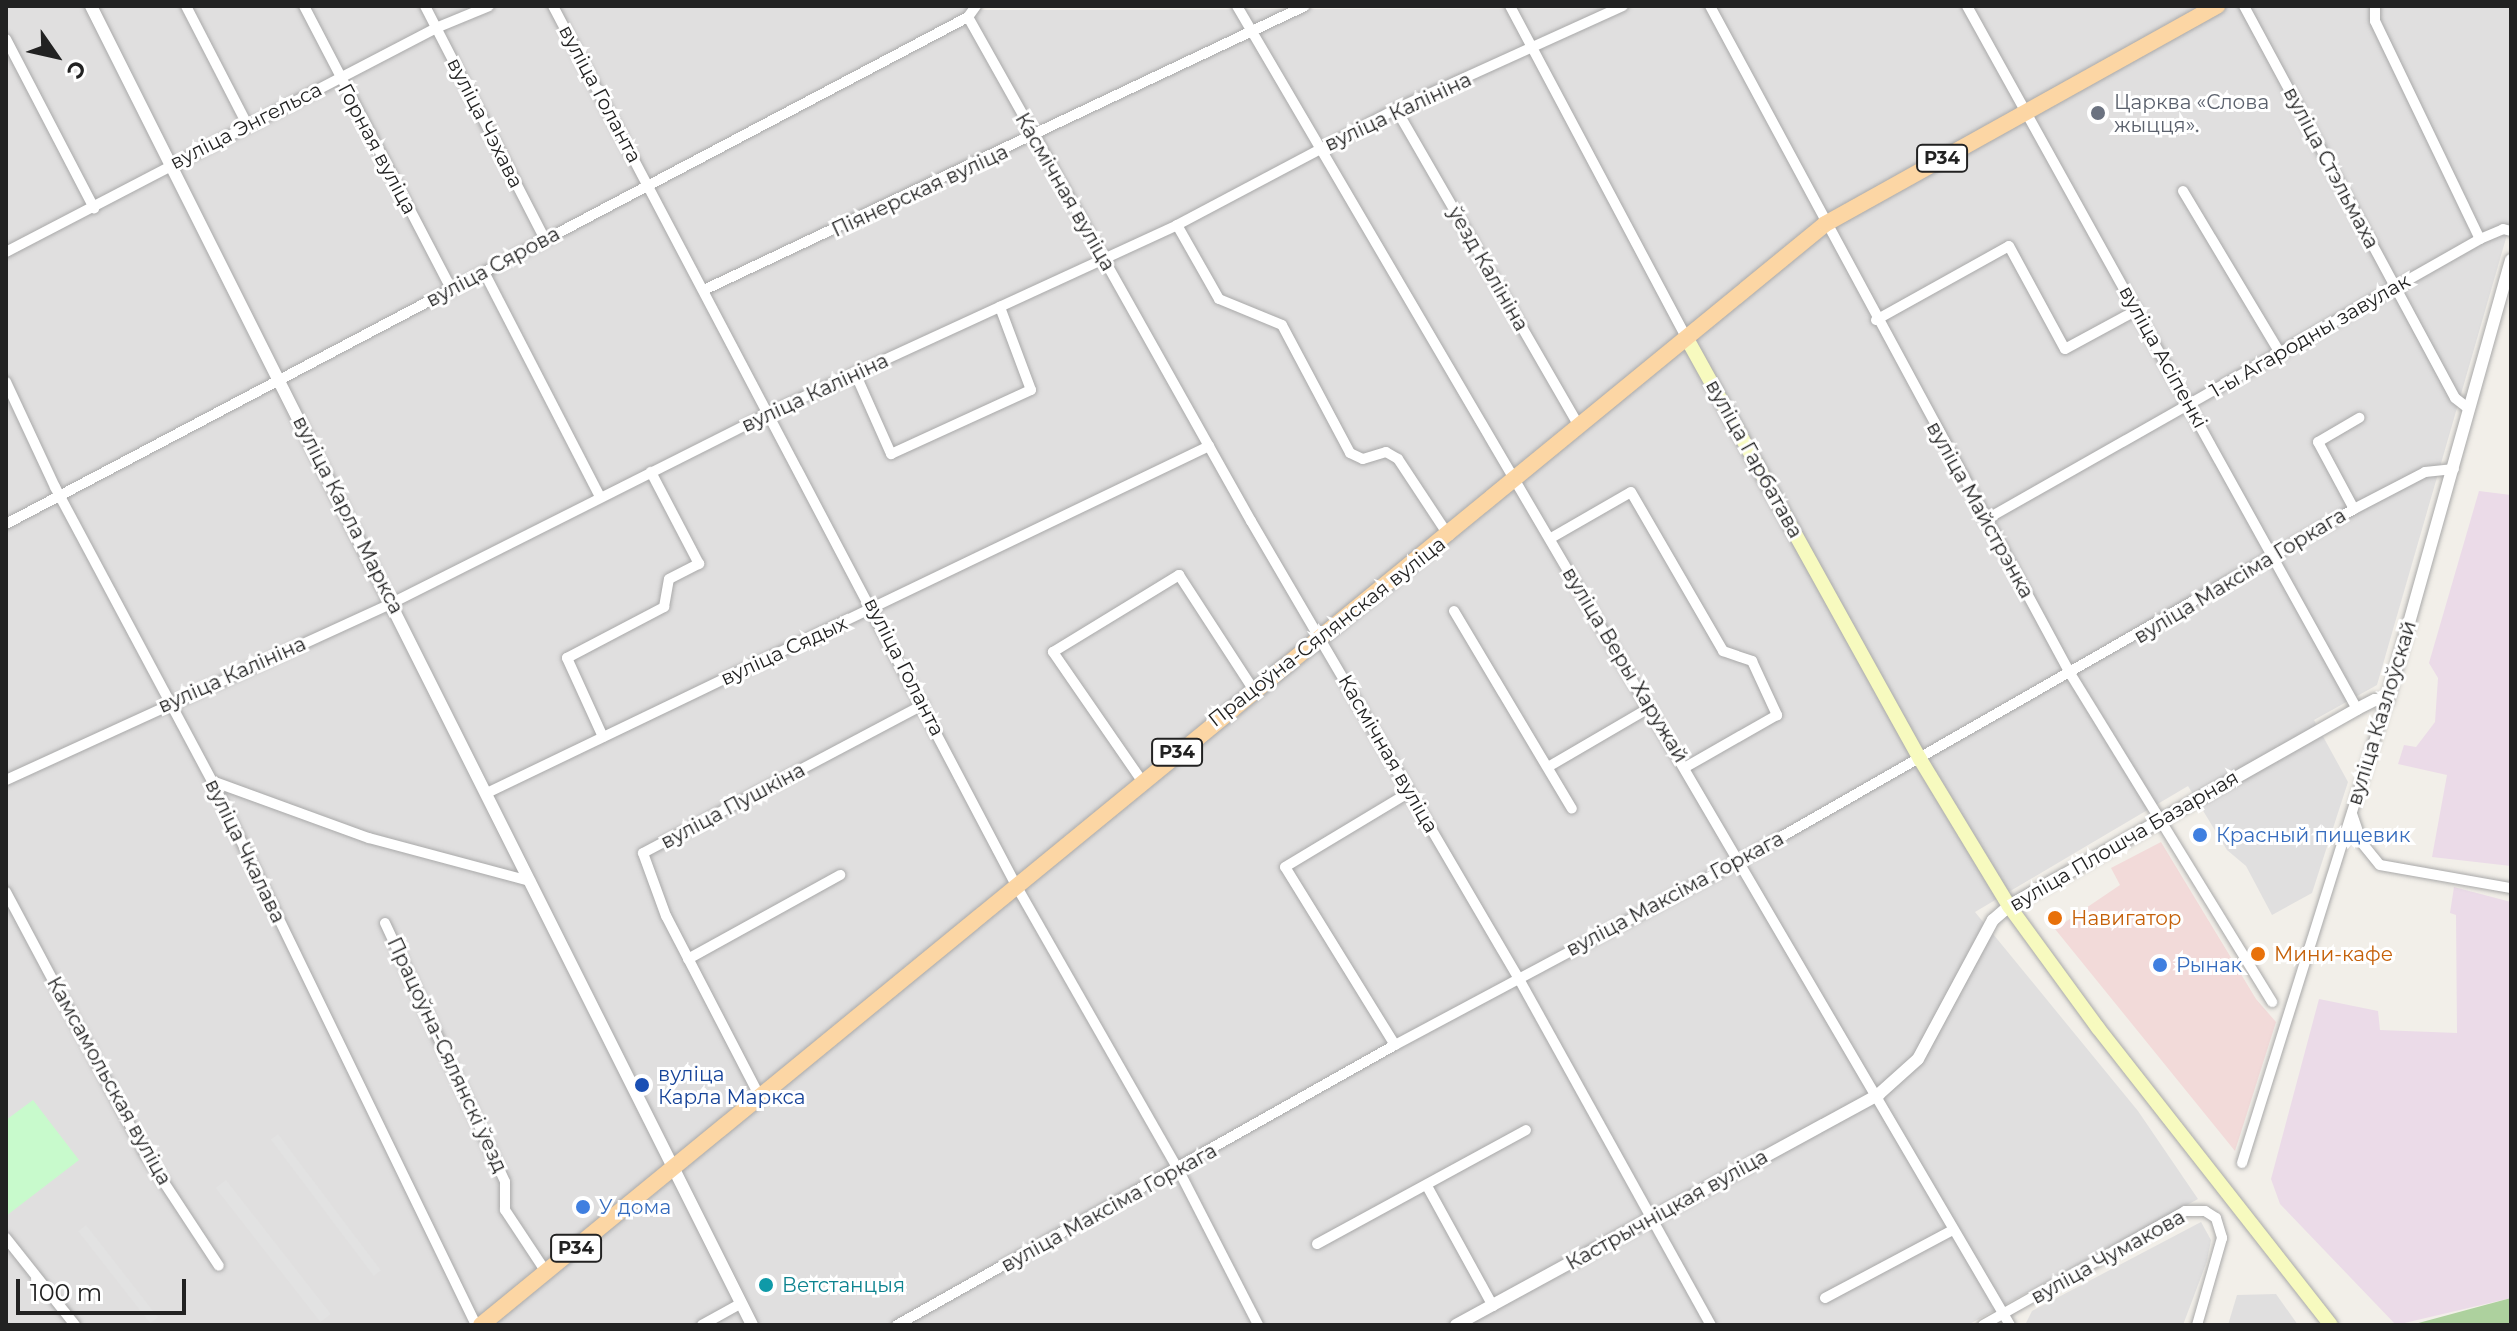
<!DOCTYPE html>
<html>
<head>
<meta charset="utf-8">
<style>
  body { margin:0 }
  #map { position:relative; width:2517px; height:1331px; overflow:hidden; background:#f2efe9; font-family:Montserrat,sans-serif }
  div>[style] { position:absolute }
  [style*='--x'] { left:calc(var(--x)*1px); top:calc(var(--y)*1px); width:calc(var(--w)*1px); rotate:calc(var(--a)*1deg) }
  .residential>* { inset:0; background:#e0dfdf }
  .commercial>* { inset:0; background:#f2dad9 }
  .industrial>* { inset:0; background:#ebdbe8 }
  .forest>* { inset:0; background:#add19e }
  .park>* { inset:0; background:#c8facc }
  .parking>* { inset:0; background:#e2e2e2; transform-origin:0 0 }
  .roads { filter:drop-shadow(0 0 2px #a9a9a9) drop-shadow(0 0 2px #a9a9a9) }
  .minor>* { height:10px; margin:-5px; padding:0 5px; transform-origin:5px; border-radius:5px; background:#fff }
  .tertiary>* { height:12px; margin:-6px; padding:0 6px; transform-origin:6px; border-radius:6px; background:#fff }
  .secondary>* { height:14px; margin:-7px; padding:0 7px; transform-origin:7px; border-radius:7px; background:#f7fabf }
  .primary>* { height:16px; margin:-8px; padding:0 8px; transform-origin:8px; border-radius:8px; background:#fcd6a4 }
  .dots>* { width:22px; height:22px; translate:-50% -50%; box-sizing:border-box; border:4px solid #fff; border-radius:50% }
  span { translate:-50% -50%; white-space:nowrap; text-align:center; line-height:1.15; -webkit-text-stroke:6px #fff; paint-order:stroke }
  .shield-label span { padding:2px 6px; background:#fff; border:2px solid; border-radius:6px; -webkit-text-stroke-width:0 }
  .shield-label { font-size:18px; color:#222; font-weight:700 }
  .street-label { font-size:20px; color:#222 }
  .worship-label { font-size:20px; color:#5b616d }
  .left { translate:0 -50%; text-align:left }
  .shop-label { font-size:20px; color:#366cbe }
  .food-label { font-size:20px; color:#c56008 }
  .transit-label { font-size:20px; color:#164399 }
  .culture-label { font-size:20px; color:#0d838f }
  .frame { position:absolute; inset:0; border:8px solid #222; pointer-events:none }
  .north { position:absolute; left:16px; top:16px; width:80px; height:80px; -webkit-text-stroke:6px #fff; paint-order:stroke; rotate:124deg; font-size:22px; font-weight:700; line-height:32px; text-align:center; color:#222 }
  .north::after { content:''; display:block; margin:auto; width:28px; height:36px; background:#222; clip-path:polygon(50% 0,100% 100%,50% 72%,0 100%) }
  .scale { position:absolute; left:16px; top:1279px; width:170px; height:36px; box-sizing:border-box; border:4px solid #222; border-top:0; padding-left:10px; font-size:24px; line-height:28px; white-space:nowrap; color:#222; -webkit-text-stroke:6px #fff; paint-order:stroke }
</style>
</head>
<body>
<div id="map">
  <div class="residential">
    <i style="clip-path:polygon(6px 6px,972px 6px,982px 10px,2511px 6px,2511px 221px,2377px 685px,2314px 720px,2348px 782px,2312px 893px,2272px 915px,2246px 866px,2227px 850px,2188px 786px,1975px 912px,2138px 1111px,2198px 1199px,1968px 1325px,6px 1325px)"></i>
    <i style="clip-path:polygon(2201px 1222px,2211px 1240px,2207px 1261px,2183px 1325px,2025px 1325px,2032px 1311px)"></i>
    <i style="clip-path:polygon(2276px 1294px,2298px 1325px,2228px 1325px,2237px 1295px)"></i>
  </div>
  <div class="commercial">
    <i style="clip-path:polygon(2161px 842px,2256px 999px,2276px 1022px,2235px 1151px,2055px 929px,2120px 885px,2111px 868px)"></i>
  </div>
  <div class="industrial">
    <i style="clip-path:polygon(2479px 491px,2511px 495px,2511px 866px,2432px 857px,2447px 775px,2398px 764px,2404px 745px,2416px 747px,2435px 722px,2438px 678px,2429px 663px)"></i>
    <i style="clip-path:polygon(2454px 887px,2511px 902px,2511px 1298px,2396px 1325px,2280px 1204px,2271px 1179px,2319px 999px,2378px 1011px,2380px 1030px,2457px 1033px,2456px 915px,2450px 913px)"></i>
  </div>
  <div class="forest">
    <i style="clip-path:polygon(2511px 1298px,2511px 1325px,2411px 1325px)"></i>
  </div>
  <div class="park">
    <i style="clip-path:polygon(33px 1100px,79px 1160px,6px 1216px,6px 1120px)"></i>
  </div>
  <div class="parking">
    <i style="left:278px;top:1134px;width:171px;height:9px;rotate:53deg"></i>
    <i style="left:226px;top:1180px;width:170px;height:13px;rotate:52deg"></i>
    <i style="left:86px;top:1225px;width:117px;height:10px;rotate:52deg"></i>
  </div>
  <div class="roads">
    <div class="minor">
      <i style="--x:186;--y:6;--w:135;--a:62.7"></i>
      <i style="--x:304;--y:6;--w:320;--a:62.5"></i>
      <i style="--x:425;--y:6;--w:262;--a:62.8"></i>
      <i style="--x:553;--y:6;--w:996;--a:62.23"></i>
      <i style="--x:1017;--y:887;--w:327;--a:60.3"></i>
      <i style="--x:1179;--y:1171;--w:173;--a:62.8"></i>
      <i style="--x:1237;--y:6;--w:1529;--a:59.63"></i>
      <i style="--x:1510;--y:6;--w:375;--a:62"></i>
      <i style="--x:1710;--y:6;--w:760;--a:61.65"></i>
      <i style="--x:2071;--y:675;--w:384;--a:58.4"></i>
      <i style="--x:1967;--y:6;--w:804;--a:60.98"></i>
      <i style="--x:2244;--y:6;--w:445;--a:61.7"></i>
      <i style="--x:2455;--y:398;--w:18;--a:38"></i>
      <i style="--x:2375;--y:6;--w:15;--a:90"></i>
      <i style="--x:2375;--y:21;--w:242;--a:64.3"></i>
      <i style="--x:968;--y:17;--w:578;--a:60.69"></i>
      <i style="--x:1251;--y:521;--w:531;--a:59.67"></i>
      <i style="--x:1519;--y:979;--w:396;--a:61"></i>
      <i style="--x:6;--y:39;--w:191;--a:62.5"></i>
      <i style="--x:1396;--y:109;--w:368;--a:60"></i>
      <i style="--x:2183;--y:191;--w:191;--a:59.1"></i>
      <i style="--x:1177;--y:225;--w:85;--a:60.4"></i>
      <i style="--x:1219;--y:299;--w:68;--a:22.4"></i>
      <i style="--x:1282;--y:325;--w:145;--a:62"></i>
      <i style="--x:1350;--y:453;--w:14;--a:25"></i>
      <i style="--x:1363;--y:459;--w:24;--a:-17"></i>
      <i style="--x:1386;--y:452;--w:14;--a:30"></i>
      <i style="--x:1398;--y:459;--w:92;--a:56.5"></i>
      <i style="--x:6;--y:252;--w:485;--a:-27.5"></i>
      <i style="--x:436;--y:28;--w:57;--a:-22.5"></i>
      <i style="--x:484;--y:272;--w:251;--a:62.7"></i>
      <i style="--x:706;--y:289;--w:662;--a:-25.29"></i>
      <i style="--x:1876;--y:320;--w:152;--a:-29.1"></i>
      <i style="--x:2009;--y:246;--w:117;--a:61.5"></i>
      <i style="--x:2065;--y:349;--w:82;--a:-28.4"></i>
      <i style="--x:855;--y:373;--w:89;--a:66"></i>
      <i style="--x:891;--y:454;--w:154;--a:-24.6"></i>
      <i style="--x:1031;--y:390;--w:89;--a:-110.5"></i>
      <i style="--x:6;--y:382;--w:116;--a:65"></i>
      <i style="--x:55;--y:487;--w:333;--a:61.9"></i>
      <i style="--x:212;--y:781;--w:605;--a:64.11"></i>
      <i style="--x:2354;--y:509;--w:76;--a:-118.2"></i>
      <i style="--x:2318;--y:442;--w:48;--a:-30.3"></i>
      <i style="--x:1985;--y:520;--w:569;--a:-29.58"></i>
      <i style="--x:2480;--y:239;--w:25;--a:-23"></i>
      <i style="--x:2503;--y:229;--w:8;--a:14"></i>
      <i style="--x:6;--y:524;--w:1087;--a:-27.79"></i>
      <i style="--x:968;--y:17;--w:14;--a:-54"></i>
      <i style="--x:1551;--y:538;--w:92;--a:-29.9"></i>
      <i style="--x:1631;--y:492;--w:184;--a:59.9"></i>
      <i style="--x:1723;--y:651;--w:31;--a:19"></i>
      <i style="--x:1752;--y:661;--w:60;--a:65.2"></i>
      <i style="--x:1777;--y:715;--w:105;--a:150.3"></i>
      <i style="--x:1454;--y:611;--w:230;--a:59.2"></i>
      <i style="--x:603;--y:737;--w:87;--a:-114.5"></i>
      <i style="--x:567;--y:658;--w:110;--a:-27.7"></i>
      <i style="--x:664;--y:607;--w:28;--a:-80"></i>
      <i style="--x:669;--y:579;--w:34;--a:-27"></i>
      <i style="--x:699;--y:564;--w:104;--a:-117.6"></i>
      <i style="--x:1548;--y:767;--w:117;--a:-30.3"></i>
      <i style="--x:6;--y:780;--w:425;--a:-24.6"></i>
      <i style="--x:392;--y:603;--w:422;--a:-26.7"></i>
      <i style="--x:769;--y:413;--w:449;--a:-24.7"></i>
      <i style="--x:1177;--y:225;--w:248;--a:-27.9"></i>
      <i style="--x:1396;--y:109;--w:249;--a:-24.4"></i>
      <i style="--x:212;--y:781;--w:167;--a:20"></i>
      <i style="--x:369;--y:838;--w:167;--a:15"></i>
      <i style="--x:1142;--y:781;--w:157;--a:-124.6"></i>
      <i style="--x:1053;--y:652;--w:148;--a:-31.4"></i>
      <i style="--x:1179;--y:575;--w:136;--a:57"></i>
      <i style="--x:489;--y:792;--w:799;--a:-25.67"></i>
      <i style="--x:2352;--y:814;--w:31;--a:71"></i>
      <i style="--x:2362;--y:843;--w:28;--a:51"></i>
      <i style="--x:2380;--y:865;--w:133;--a:10"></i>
      <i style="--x:6;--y:892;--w:294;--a:62"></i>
      <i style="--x:144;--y:1152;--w:136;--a:56.7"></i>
      <i style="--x:385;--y:923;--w:285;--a:65.1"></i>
      <i style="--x:505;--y:1182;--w:28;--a:90"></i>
      <i style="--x:505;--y:1210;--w:74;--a:56.5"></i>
      <i style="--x:688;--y:959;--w:174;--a:-28.9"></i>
      <i style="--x:1395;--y:1045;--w:209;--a:-121.7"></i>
      <i style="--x:1285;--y:867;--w:144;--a:-31"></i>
      <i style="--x:761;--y:1099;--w:206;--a:-117.4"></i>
      <i style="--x:666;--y:916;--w:67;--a:-110.1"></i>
      <i style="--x:643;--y:853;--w:317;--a:-27.9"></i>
      <i style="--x:2242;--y:1163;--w:484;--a:-72.6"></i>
      <i style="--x:1427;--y:1186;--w:137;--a:61.2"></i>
      <i style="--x:6;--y:1238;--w:111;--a:51.6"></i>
      <i style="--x:1317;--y:1244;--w:238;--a:-28.6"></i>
      <i style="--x:1825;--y:1298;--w:145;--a:-28"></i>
      <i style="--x:702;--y:1325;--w:43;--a:-28.9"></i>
      <i style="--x:897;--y:1325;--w:571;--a:-29.35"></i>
      <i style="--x:1395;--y:1045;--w:390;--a:-28.1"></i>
      <i style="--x:1739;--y:861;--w:709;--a:-29.78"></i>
      <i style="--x:2354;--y:509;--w:80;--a:-27.5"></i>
      <i style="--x:2425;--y:472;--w:29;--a:-6"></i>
      <i style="--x:1983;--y:1325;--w:232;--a:-29.4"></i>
      <i style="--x:2185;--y:1211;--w:20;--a:0"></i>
      <i style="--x:2205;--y:1211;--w:13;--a:32"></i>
      <i style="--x:2216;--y:1218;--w:21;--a:73"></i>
      <i style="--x:2222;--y:1238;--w:91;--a:106"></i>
    </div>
    <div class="tertiary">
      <i style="--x:91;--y:6;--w:1475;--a:63.38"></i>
      <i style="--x:1456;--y:1325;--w:482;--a:-28.6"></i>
      <i style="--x:1879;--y:1094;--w:52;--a:-41.9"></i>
      <i style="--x:1918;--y:1059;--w:158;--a:-61.7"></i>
      <i style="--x:1993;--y:920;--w:21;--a:-41"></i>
      <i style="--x:2009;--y:906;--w:400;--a:-29.5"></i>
      <i style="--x:2357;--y:709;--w:20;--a:-27"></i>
      <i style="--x:2375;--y:700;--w:12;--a:5"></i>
      <i style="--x:2387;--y:701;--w:458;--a:-74.3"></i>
    </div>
    <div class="secondary">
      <i style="--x:1686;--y:337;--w:483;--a:61"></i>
      <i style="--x:1920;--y:759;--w:172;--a:58.8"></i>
      <i style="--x:2009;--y:906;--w:151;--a:53.9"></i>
      <i style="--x:2098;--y:1028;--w:377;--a:51.9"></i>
    </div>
    <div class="primary">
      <i style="--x:481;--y:1325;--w:1737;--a:-39.32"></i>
      <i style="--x:1825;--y:224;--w:449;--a:-29.1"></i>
    </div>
  </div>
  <div class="dots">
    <i style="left:2098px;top:113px;background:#6b7280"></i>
    <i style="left:2200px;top:835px;background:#3f7fe0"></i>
    <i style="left:2055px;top:918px;background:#e8710a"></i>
    <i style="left:2258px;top:954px;background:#e8710a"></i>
    <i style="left:2160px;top:965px;background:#3f7fe0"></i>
    <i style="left:642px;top:1085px;background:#1a4fb4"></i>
    <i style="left:583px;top:1207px;background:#3f7fe0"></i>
    <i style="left:766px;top:1285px;background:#0f9aa8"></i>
  </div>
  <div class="shield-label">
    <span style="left:1942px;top:158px">Р34</span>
    <span style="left:1177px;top:752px">Р34</span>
    <span style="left:576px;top:1248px">Р34</span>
  </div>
  <div class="street-label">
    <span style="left:600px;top:94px;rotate:62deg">вуліца Голанта</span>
    <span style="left:1398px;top:112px;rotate:-25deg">вуліца Калініна</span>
    <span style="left:485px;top:123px;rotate:63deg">вуліца Чэхава</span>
    <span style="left:246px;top:126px;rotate:-27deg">вуліца Энгельса</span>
    <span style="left:377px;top:149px;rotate:62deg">Горная вуліца</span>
    <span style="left:2331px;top:168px;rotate:62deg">вуліца Стэльмаха</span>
    <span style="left:920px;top:191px;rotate:-25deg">Піянерская вуліца</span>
    <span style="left:1065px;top:192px;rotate:60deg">Касмічная вуліца</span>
    <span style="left:493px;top:267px;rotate:-28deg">вуліца Сярова</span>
    <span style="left:1488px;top:269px;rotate:60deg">ўезд Калініна</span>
    <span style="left:2310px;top:336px;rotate:-30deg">1-ы Агародны завулак</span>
    <span style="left:2163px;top:357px;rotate:61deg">вуліца Асіпенкі</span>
    <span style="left:815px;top:393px;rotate:-25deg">вуліца Калініна</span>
    <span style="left:1754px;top:459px;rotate:61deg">вуліца Гарбатава</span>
    <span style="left:1980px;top:510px;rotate:61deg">вуліца Майстрэнка</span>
    <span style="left:348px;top:515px;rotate:63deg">вуліца Карла Маркса</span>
    <span style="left:2240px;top:576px;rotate:-31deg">вуліца Максіма Горкага</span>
    <span style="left:1327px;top:632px;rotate:-38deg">Працоўна-Сялянская вуліца</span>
    <span style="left:784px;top:651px;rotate:-25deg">вуліца Сядых</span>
    <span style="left:1625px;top:665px;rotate:59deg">вуліца Веры Харужай</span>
    <span style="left:904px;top:667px;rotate:63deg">вуліца Голанта</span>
    <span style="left:232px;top:675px;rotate:-24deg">вуліца Калініна</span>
    <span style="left:2382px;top:713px;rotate:-73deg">вуліца Казлоўскай</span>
    <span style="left:1388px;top:754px;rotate:60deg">Касмічная вуліца</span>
    <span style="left:733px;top:806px;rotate:-28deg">вуліца Пушкіна</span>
    <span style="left:2124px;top:841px;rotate:-30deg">вуліца Плошча Базарная</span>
    <span style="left:245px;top:851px;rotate:64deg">вуліца Чкалава</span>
    <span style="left:1675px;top:894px;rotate:-28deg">вуліца Максіма Горкага</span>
    <span style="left:447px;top:1055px;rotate:65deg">Працоўна-Сялянскі ўезд</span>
    <span style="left:109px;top:1081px;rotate:61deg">Камсамольская вуліца</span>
    <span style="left:1109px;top:1208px;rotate:-29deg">вуліца Максіма Горкага</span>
    <span style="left:1667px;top:1210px;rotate:-29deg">Кастрычніцкая вуліца</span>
    <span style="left:2108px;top:1257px;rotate:-29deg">вуліца Чумакова</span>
  </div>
  <div class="worship-label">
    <span class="left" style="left:2114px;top:114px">Царква «Слова<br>жыцця».</span>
  </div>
  <div class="shop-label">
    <span class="left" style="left:2216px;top:835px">Красный пищевик</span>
    <span class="left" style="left:2176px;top:965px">Рынак</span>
    <span class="left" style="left:599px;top:1207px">У дома</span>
  </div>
  <div class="food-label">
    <span class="left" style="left:2071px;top:918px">Навигатор</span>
    <span class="left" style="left:2274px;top:954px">Мини-кафе</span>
  </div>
  <div class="transit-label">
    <span class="left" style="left:658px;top:1086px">вуліца<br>Карла Маркса</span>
  </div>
  <div class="culture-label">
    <span class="left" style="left:782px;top:1285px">Ветстанцыя</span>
  </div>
  <div class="frame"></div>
  <div class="north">С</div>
  <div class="scale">100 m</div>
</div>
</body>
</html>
